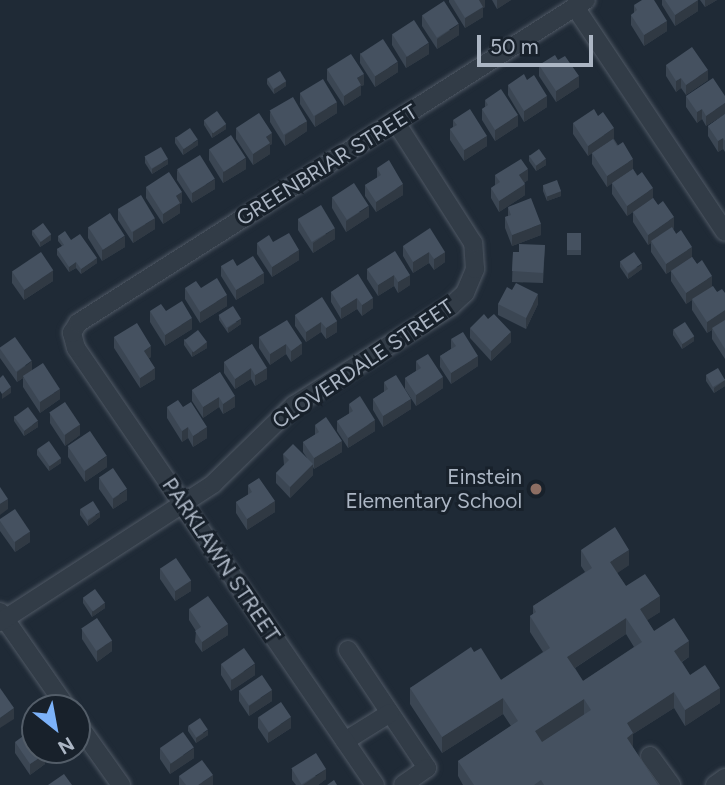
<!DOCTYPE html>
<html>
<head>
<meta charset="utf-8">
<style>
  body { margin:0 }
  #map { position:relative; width:725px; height:785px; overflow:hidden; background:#1f2a36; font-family:Figtree,sans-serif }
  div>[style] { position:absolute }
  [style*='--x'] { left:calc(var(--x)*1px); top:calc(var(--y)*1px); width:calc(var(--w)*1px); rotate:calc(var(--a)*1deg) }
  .roads { filter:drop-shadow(0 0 2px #505965) drop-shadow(0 0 2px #505965) }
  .minor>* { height:18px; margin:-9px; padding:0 9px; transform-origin:9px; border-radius:9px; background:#323c47 }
  .wall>* { inset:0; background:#3b4653; transform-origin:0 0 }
  .shaded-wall>* { inset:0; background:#303943 }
  .building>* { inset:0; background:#455160; transform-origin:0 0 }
  .dots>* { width:19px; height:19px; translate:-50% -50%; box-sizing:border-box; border:4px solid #18212b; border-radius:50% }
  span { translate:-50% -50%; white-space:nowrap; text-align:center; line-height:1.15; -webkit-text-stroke:6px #18212b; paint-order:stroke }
  .street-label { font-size:21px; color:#acb6c4 }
  .poi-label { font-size:21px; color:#acb6c4 }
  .right { translate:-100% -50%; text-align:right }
  .north { position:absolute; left:21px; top:694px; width:70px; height:70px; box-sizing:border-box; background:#18212b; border:2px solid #535d68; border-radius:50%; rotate:149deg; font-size:19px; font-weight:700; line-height:28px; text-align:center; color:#acb6c4 }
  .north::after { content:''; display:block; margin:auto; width:24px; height:32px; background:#7cb2f9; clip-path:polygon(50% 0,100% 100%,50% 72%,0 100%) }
  .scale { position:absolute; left:477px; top:35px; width:116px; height:32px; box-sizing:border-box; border:4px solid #acb6c4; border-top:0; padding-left:9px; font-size:21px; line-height:24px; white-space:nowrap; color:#acb6c4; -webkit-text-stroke:5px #18212b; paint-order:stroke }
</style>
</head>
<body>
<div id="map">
  <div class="roads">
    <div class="minor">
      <i style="--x:575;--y:7;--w:270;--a:56.3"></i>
      <i style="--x:0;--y:612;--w:117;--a:55.1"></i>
      <i style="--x:0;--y:622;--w:254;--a:-32.9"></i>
      <i style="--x:213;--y:484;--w:113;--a:-44.3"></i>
      <i style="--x:294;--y:405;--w:186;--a:-32.2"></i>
      <i style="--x:451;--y:306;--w:19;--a:-43"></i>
      <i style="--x:465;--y:293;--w:26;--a:-67"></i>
      <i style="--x:475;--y:269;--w:26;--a:-94"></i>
      <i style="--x:473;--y:243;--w:145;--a:-122.6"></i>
      <i style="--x:348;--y:650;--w:142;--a:56.2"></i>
      <i style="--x:427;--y:768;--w:29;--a:145"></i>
      <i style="--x:77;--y:723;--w:76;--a:54.6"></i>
      <i style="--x:345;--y:741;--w:53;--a:-31.9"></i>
      <i style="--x:650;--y:756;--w:36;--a:54"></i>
      <i style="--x:375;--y:785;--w:529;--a:-124.38"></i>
      <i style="--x:76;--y:348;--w:16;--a:-105"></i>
      <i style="--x:72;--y:333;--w:12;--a:-59"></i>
      <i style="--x:78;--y:323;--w:602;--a:-32.45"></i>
      <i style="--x:715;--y:785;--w:12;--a:-35"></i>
    </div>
  </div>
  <div class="wall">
    <i style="clip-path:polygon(449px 0,485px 0,485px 7px,483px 8px,483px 17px,465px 28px,449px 2px)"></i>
    <i style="clip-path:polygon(492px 0,511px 0,497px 9px)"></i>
    <i style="clip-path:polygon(662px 0,698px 0,698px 11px,675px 26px,662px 5px)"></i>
    <i style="clip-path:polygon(700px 0,717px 0,705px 7px)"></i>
    <i style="clip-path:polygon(634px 5px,667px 31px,644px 46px,631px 25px,631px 15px,634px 13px)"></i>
    <i style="clip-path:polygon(422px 15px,459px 35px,437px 49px,422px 26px)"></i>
    <i style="clip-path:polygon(392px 34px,429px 54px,406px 68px,392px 45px)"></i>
    <i style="clip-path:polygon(360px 53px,398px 72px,375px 87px,360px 63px)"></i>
    <i style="clip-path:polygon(539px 65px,579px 87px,556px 102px,539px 76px)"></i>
    <i style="clip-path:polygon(666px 65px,708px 80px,686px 95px,681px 88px,676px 92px,666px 76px)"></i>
    <i style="clip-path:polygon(327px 69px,364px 85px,361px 86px,361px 95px,344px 106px,327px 80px)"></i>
    <i style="clip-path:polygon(267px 79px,286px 86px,274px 94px,267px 84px)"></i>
    <i style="clip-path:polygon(508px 85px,547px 107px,524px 122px,508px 95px)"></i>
    <i style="clip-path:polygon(300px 93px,337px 113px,315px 127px,300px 104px)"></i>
    <i style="clip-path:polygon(686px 96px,725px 114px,706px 126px,702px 119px,697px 123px,686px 107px)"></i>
    <i style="clip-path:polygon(485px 100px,518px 126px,495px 141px,482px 120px,482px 109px,485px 107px)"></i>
    <i style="clip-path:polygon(270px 112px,307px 131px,285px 146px,270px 122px)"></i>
    <i style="clip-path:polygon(725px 114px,725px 152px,723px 149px,718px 152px,708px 136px,708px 126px)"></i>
    <i style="clip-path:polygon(204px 120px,226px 129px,212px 138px,204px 125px)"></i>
    <i style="clip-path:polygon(453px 120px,487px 146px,464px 161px,450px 140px,450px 129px,453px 127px)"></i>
    <i style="clip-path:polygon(573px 123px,614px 139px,633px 169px,674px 228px,673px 229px,712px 286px,717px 292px,725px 293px,725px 359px,712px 339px,712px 330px,707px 333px,692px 310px,692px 300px,686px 304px,671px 281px,671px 271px,666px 274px,651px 252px,651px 243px,648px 245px,633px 222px,633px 212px,627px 216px,612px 194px,612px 183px,607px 187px,592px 164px,592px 153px,588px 156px,573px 134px)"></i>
    <i style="clip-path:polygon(236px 128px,272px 144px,270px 145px,270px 154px,253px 165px,236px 139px)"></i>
    <i style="clip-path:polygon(175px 137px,198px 145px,183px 155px,175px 143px)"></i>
    <i style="clip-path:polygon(209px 149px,246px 169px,223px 183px,209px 160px)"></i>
    <i style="clip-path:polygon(529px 155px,546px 165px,536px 171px,529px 161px)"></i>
    <i style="clip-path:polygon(145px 157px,168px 164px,152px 174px,145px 163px)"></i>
    <i style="clip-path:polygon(377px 168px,403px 195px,376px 212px,365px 196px,365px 185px,377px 178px)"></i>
    <i style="clip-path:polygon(177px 170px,215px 189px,192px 203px,177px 180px)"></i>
    <i style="clip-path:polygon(495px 175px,528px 180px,524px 183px,525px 195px,499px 212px,491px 198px,491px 188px,495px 185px)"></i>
    <i style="clip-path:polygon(543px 185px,561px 196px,547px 201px,543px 191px)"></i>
    <i style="clip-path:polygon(146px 187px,182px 203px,180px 204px,180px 213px,163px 224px,146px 198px)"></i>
    <i style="clip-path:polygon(332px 197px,369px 217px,346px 232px,332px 208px)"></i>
    <i style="clip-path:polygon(508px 207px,541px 235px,512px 246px,505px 228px,505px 217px,508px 216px)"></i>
    <i style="clip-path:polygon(118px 209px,155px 229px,133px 243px,118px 220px)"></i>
    <i style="clip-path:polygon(298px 219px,335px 239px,313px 253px,298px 230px)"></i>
    <i style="clip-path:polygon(88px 227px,125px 247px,102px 261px,88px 238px)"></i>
    <i style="clip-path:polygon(32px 230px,51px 240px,40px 247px,32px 235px)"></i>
    <i style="left:567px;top:233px;width:14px;height:22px"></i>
    <i style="clip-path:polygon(58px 236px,71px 240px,97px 263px,81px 274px,76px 268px,69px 272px,57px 255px,57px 249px,62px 246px,58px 241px)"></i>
    <i style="clip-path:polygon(257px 243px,299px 260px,272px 277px,257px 254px)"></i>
    <i style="clip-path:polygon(545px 245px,543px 283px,512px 282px,513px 252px,519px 252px)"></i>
    <i style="clip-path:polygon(403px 246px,445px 252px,445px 262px,434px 270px,429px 263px,413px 273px,403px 256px)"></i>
    <i style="clip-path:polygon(620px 262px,642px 269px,628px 279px,620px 267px)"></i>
    <i style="clip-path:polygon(221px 266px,237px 266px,264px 283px,236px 300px,221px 276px)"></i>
    <i style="clip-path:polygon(367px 269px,410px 275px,410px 285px,398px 293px,394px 286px,378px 296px,367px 279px)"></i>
    <i style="clip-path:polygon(12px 272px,53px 281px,24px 300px,12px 283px)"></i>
    <i style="clip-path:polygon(358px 274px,373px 308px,362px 316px,357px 309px,341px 319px,331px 302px,331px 292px)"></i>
    <i style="clip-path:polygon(185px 288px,227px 306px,200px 323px,185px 299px)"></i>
    <i style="clip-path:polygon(498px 304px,538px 304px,526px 329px,498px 315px)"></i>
    <i style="clip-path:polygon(150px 311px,192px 329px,165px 346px,150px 322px)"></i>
    <i style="clip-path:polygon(219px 315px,241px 324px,228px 333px,219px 320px)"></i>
    <i style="clip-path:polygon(295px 315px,337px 321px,337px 332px,326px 339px,321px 332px,306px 342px,295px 326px)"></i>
    <i style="clip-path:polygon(470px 328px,511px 342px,491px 361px,470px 338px)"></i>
    <i style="clip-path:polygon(673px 330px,694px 341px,682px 349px,673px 335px)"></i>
    <i style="clip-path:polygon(114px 337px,151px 357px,149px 358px,155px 379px,140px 388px,114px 348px)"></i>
    <i style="clip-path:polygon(259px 337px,302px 343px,302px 354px,291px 362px,286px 354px,270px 365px,259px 348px)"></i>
    <i style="clip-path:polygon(184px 339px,207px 348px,192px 357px,184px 345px)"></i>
    <i style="clip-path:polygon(451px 339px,478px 366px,451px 384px,440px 367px,440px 356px,451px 349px)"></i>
    <i style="clip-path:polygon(252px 344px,267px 379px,255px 386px,251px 379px,235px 389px,224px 373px,224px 362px)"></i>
    <i style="clip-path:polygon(0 348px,32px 370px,60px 399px,40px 413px,23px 387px,23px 378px,17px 382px,0 358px)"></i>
    <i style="clip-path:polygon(416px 361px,443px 388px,416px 406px,405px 389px,405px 378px,416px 371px)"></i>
    <i style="clip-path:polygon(220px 372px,235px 407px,223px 414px,219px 407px,203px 418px,192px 401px,192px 390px)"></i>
    <i style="clip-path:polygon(706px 376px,725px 379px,725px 386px,714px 393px,706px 381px)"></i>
    <i style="clip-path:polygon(384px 382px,411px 409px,383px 427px,373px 410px,373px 399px,384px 392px)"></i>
    <i style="clip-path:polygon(349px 404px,375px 431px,348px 448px,337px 431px,337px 421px,349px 414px)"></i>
    <i style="clip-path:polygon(167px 407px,207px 438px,193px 447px,188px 438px,182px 442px,167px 418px)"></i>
    <i style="clip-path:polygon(50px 413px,80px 435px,65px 446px,50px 423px)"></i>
    <i style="clip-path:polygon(14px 416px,38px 427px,24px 436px,14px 421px)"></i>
    <i style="clip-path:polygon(315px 425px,342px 452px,314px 469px,313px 467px,313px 475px,290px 498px,276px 483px,276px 473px,284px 465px,283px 454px,307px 458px,303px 452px,303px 442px,315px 435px)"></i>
    <i style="clip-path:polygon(68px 447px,107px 467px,85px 482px,68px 457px)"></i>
    <i style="clip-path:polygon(37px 449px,61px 463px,49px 471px,37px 455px)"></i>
    <i style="clip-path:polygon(99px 478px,127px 500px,113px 509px,99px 489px)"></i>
    <i style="clip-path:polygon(248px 485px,275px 512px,247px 530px,236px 513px,236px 502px,248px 495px)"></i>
    <i style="clip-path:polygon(80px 509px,100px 517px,88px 526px,80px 515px)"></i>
    <i style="clip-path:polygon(0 520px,30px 542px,15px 552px,0 531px)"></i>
    <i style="clip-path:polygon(evenodd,581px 550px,629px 565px,617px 573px,626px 586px,660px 612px,647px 620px,654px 631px,689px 657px,682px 662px,690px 675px,720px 703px,685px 726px,674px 708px,633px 734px,633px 748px,658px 785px,463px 785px,458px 776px,458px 761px,511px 726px,503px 714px,442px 753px,410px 704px,410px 688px,474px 652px,501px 680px,543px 652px,530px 632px,530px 616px,533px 614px,533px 606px,585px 572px,581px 566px,581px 550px,626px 634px,634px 647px,583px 681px,575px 668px,626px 634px)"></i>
    <i style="clip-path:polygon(160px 568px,191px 591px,175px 601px,160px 579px)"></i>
    <i style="clip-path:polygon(83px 598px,105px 608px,92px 617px,83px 603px)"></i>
    <i style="clip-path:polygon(189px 609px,228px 635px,202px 652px,195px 642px,196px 631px,189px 620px)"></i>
    <i style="clip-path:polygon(82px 629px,112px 651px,97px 662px,82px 639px)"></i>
    <i style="clip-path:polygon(221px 664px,255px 675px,231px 691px,221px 675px)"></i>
    <i style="clip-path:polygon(239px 691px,272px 701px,249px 716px,239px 701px)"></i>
    <i style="clip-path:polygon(258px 717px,291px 728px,268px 743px,258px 728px)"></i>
    <i style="clip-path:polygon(188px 726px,208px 735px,196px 743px,188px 731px)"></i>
    <i style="clip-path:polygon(15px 742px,45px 764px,30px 775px,15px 753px)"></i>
    <i style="clip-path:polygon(160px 748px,194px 758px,170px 774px,160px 759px)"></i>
    <i style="clip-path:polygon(292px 769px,326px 779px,318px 785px,296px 785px,292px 780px)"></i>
    <i style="clip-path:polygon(179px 776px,213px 785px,179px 785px)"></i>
  </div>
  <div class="shaded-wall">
    <i style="clip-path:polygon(479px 0,485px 0,485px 7px,483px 8px,483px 17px,465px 28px,465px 18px)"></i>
    <i style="clip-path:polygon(497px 0,511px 0,497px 9px)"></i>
    <i style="clip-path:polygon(698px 0,698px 11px,675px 26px,675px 15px)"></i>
    <i style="clip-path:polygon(705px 0,717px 0,705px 7px)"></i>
    <i style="clip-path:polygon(667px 21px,667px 31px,644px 46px,644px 35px)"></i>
    <i style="clip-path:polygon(459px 24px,459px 35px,437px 49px,437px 39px)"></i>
    <i style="clip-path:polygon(429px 43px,429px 54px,406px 68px,406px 57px)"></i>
    <i style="clip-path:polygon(398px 62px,398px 72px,375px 87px,375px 76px)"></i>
    <i style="clip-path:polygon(708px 70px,708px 80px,686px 95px,686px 85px)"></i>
    <i style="clip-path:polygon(364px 74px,364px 85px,361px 86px,361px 95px,344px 106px,344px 96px,357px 78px)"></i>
    <i style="clip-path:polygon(579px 76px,579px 87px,556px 102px,556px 91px)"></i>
    <i style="clip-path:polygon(681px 78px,681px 88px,676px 92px,676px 81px)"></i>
    <i style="clip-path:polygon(286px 81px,286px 86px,274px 94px,274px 89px)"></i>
    <i style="clip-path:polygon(547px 96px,547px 107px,524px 122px,524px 111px)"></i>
    <i style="clip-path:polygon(337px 102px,337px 113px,315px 127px,315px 116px)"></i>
    <i style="clip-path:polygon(725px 103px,725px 114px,706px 126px,706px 116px)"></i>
    <i style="clip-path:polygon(702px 109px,702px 119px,697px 123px,697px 112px)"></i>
    <i style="clip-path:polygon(518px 115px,518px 126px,495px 141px,495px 130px)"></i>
    <i style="clip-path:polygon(307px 121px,307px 131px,285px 146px,285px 135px)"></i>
    <i style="clip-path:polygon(226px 124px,226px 129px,212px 138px,212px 133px)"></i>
    <i style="clip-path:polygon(614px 128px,614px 139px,588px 156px,588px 146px)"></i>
    <i style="clip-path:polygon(272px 133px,272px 144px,270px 145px,270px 154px,253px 165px,253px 154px,266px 137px)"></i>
    <i style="clip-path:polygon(487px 136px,487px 146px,464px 161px,464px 150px)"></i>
    <i style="clip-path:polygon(723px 138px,723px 149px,718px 152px,718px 141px)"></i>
    <i style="clip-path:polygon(198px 140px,198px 145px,183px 155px,183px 149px)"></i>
    <i style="clip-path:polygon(246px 158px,246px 169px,223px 183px,223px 172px)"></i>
    <i style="clip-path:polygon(168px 159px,168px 164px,152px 174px,152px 169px)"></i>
    <i style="clip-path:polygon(546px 159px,546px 165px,536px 171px,536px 165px)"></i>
    <i style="clip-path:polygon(633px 159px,633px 169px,607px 187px,607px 176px)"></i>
    <i style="clip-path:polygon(528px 169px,528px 180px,519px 186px,519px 175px)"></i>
    <i style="clip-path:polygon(215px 179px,215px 189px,192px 203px,192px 193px)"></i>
    <i style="clip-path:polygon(403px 184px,403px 195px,376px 212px,376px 202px)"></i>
    <i style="clip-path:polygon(525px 184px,525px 195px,499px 212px,499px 201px)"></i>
    <i style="clip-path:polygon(653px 188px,653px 199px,627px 216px,627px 206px)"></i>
    <i style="clip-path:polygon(561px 191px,561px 196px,547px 201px,547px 196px)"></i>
    <i style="clip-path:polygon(182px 192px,182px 203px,180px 204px,180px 213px,163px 224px,163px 214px,176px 196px)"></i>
    <i style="clip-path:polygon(369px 206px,369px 217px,346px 232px,346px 221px)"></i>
    <i style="clip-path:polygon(674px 217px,674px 228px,652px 243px,651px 241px,651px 243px,648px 245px,648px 235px)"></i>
    <i style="clip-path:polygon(155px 218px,155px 229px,133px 243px,133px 232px)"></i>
    <i style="clip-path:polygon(541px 224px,541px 235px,512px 246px,512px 235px)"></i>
    <i style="clip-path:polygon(335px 228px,335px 239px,313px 253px,313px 243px)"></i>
    <i style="clip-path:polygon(51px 234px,51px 240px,40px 247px,40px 241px)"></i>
    <i style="clip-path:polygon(125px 236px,125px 247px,102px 261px,102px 250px)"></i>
    <i style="clip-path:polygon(692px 247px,692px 257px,666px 274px,666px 264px)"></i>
    <i style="clip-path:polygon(299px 250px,299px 260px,272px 277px,272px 267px)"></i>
    <i style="clip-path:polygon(429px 252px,429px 263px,413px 273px,413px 262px)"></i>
    <i style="clip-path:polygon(445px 252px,445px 262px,434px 270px,434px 259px)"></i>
    <i style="clip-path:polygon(97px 258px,97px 263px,81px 274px,81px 269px)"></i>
    <i style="clip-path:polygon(76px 262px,76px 268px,69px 272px,69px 267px)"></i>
    <i style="clip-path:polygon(642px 264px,642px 269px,628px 279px,628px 274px)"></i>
    <i style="clip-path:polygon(53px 270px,53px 281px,24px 300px,24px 290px)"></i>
    <i style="clip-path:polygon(264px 273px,264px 283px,236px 300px,236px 290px)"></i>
    <i style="clip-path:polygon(394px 275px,394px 286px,378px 296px,378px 285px)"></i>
    <i style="clip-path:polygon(410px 275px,410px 285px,398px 293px,398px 282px)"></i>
    <i style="clip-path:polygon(712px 276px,712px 287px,686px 304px,686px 293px)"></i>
    <i style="clip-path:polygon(538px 294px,538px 304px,526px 329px,526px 318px)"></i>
    <i style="clip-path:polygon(227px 295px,227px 306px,200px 323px,200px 312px)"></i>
    <i style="clip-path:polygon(357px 298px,357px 309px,341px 319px,341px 308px)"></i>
    <i style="clip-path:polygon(373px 298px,373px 308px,362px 316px,362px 305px)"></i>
    <i style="clip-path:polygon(725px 310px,725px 321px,707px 333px,707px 322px)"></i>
    <i style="clip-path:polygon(192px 318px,192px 329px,165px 346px,165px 335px)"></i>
    <i style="clip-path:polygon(241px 319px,241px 324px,228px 333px,228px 328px)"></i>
    <i style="clip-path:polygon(337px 321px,337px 332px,326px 339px,326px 328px)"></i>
    <i style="clip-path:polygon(321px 322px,321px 332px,306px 342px,306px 332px)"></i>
    <i style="clip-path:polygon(511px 332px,511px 342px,491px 361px,491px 351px)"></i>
    <i style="clip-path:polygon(694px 336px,694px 341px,682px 349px,682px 344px)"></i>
    <i style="clip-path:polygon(207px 342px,207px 348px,192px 357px,192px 352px)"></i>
    <i style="clip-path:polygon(302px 343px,302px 354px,291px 362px,291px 351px)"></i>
    <i style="clip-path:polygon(286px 344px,286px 354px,270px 365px,270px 354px)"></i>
    <i style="clip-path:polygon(151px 346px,151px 357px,144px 361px,144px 351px)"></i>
    <i style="clip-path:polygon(478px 356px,478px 366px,451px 384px,451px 373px)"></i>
    <i style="clip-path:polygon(32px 361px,32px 372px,17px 382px,17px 372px)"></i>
    <i style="clip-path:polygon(155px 368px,155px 379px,140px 388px,140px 378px)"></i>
    <i style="clip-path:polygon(251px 368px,251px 379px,235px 389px,235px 379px)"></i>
    <i style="clip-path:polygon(267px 368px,267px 379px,255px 386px,255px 375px)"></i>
    <i style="clip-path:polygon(443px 377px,443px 388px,416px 406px,416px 395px)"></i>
    <i style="clip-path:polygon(725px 380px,725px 386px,714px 393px,714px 388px)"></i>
    <i style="clip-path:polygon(11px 387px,11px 393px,2px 399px,2px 394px)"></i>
    <i style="clip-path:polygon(60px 389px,60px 399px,40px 413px,40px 402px)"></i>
    <i style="clip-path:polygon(235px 396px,235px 407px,223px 414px,223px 404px)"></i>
    <i style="clip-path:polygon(219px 397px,219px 407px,203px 418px,203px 407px)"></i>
    <i style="clip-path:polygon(411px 399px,411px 409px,383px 427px,383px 416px)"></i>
    <i style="clip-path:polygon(375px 420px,375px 431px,348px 448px,348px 438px)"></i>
    <i style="clip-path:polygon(38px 421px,38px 427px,24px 436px,24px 431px)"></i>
    <i style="clip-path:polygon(80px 424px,80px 435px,65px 446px,65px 435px)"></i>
    <i style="clip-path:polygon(188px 427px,188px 438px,182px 442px,182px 431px)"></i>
    <i style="clip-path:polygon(207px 427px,207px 438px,193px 447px,193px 436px)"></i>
    <i style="clip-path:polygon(342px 441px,342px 452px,314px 469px,314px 458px)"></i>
    <i style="clip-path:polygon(107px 456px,107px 467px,85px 482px,85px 471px)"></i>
    <i style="clip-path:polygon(61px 458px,61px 463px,49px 471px,49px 466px)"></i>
    <i style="clip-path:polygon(313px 464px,313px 475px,290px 498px,290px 487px)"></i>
    <i style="clip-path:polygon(127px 489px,127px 500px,113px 509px,113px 499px)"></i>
    <i style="clip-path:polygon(8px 499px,8px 509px,0 515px,0 504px)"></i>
    <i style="clip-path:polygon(275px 501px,275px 512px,247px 530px,247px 519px)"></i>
    <i style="clip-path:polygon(100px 512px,100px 517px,88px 526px,88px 521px)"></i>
    <i style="clip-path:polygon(30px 531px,30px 542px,15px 552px,15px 542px)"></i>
    <i style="clip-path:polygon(629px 550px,629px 565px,610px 578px,610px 562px)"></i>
    <i style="clip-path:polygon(191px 580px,191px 591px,175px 601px,175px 591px)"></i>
    <i style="clip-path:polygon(660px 596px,660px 612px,640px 625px,640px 609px)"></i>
    <i style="clip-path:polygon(105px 603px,105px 608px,92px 617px,92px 611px)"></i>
    <i style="clip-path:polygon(626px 618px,626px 634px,567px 673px,567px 657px)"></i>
    <i style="clip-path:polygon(228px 624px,228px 635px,202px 652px,202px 642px)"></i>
    <i style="clip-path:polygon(112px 640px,112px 651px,97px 662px,97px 651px)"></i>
    <i style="clip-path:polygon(689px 641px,689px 657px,674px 666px,674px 651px)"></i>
    <i style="clip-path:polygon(255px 664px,255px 675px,231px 691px,231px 680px)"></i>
    <i style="clip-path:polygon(720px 688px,720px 703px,685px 726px,685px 710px)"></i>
    <i style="clip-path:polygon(272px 690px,272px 701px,249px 716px,249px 706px)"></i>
    <i style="clip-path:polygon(674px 692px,674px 708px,633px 734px,633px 749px,627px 754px,627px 723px)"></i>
    <i style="clip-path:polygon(503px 698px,503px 714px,442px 753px,442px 737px)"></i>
    <i style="clip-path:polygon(584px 699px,584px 715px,535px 747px,535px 731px)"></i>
    <i style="clip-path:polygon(14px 708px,14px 719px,0 728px,0 718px)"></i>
    <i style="clip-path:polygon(291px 717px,291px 728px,268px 743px,268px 733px)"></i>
    <i style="clip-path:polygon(208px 730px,208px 735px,196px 743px,196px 738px)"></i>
    <i style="clip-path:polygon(194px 748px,194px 758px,170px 774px,170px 764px)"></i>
    <i style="clip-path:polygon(45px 754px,45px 764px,30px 775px,30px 764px)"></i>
    <i style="clip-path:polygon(326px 769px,326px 779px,318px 785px,303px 785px)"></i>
    <i style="clip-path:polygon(213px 775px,213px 785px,198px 785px)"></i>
  </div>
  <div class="building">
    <i style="clip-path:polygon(454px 0,479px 0,483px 7px,465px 18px)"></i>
    <i style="clip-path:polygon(642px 0,654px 0,667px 21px,644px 35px,631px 15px,637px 10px,634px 5px)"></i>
    <i style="clip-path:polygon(665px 0,698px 0,675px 15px)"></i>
    <i style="left:444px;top:1px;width:27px;height:26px;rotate:57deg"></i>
    <i style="left:414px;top:20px;width:27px;height:26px;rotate:57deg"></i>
    <i style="left:383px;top:39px;width:27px;height:27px;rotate:57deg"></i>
    <i style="clip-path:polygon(692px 47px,708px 70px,686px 85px,681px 78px,676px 81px,666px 65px)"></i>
    <i style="clip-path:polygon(351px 54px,364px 74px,357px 78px,361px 85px,344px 96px,327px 69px)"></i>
    <i style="clip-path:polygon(555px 55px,558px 60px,565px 56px,579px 76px,556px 91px,539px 65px)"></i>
    <i style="left:280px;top:71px;width:12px;height:15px;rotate:59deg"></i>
    <i style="clip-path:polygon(524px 74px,527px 80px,534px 75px,547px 96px,524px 111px,508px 85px)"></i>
    <i style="clip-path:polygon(713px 78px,725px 96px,725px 103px,706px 116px,702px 109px,697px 112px,686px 96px)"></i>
    <i style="left:323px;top:79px;width:27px;height:27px;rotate:59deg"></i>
    <i style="clip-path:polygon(501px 89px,518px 115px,495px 130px,482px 109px,488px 105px,485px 100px)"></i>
    <i style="left:293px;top:97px;width:28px;height:27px;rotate:60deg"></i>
    <i style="clip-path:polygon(470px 109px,487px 136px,464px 150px,450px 129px,457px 125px,453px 120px)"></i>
    <i style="clip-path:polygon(594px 109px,598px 116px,603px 112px,614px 128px,588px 146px,573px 123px)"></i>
    <i style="left:217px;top:111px;width:16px;height:16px;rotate:55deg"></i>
    <i style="clip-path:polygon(259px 113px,272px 133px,266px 137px,270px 143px,253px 154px,236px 128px)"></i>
    <i style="clip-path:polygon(725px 114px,725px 141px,723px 138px,718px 141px,708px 126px)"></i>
    <i style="left:190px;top:128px;width:14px;height:17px;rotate:56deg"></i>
    <i style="left:231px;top:135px;width:27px;height:26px;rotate:57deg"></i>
    <i style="clip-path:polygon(613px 139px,617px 146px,623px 142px,633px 159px,607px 176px,592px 153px)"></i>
    <i style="left:161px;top:147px;width:14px;height:19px;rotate:60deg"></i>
    <i style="left:539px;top:149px;width:12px;height:12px;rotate:55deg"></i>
    <i style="left:200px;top:155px;width:28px;height:27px;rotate:58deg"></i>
    <i style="clip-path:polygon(521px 159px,528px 169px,519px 175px,525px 184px,499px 201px,491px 188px,500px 182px,495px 175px)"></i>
    <i style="clip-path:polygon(389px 160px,403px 184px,376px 202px,365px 185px,381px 175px,377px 168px)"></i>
    <i style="clip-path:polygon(633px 169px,637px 176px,642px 172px,653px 188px,627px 206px,612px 183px)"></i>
    <i style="clip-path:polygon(169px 172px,182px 192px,176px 196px,180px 203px,163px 214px,146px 187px)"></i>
    <i style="left:557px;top:180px;width:12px;height:15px;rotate:70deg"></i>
    <i style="left:354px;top:183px;width:27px;height:26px;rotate:57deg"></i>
    <i style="left:141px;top:195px;width:27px;height:27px;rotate:59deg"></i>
    <i style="clip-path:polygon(531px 198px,541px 224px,512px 235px,505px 217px,511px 215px,508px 207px)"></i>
    <i style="clip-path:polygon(653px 198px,658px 205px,663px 201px,674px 217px,648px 235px,633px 212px)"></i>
    <i style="left:321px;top:205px;width:27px;height:27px;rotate:59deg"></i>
    <i style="left:110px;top:213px;width:27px;height:26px;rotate:57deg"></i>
    <i style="left:43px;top:223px;width:14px;height:13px;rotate:54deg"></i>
    <i style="clip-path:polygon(672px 227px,676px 234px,681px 230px,692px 247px,666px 264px,651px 241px)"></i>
    <i style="clip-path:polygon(430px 228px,445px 252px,434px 259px,429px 252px,413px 262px,403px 246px)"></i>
    <i style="clip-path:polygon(65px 231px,71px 240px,80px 234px,97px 258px,81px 269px,76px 262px,69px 267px,57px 249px,64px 245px,58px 236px)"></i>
    <i style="clip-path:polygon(289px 233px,299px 250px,272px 267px,257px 243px,269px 235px,273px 242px)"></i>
    <i style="left:567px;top:233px;width:14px;height:17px"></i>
    <i style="clip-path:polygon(519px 244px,545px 245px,543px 273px,512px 271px,513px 252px,519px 252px)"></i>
    <i style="clip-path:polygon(395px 251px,410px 275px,398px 282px,394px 275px,378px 285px,367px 269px)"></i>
    <i style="left:41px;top:252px;width:22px;height:35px;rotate:56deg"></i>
    <i style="left:634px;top:252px;width:14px;height:17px;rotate:56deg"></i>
    <i style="clip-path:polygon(253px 256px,264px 273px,236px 290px,221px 266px,233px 259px,237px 266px)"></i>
    <i style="clip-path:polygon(692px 257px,697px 264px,702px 260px,712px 276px,686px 293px,671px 271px)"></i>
    <i style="clip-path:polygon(358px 274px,373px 298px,362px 305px,357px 298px,341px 308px,331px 292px)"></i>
    <i style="clip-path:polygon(217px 278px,227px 295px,200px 312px,185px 288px,196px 281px,201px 288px)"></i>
    <i style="clip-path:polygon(516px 283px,538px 294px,526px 318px,498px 304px,507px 287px,512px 290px)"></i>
    <i style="clip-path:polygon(713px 286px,717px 292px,722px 289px,725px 293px,725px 310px,707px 322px,692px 299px)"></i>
    <i style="clip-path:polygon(322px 297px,337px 321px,326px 328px,321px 322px,306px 332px,295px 315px)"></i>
    <i style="clip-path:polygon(182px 301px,192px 318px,165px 335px,150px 311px,161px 304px,166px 311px)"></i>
    <i style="left:233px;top:306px;width:15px;height:17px;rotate:58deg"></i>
    <i style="clip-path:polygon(484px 314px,488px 319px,494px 314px,511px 332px,491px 351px,470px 328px)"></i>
    <i style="clip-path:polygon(287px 320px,302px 343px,291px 351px,286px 344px,270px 354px,259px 337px)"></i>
    <i style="clip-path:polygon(725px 320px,725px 349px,712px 328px)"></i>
    <i style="left:685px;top:322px;width:17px;height:14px;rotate:57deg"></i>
    <i style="clip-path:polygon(137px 323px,151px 346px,144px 351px,155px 368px,140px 378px,114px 337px)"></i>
    <i style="left:198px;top:330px;width:15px;height:17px;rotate:53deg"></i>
    <i style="clip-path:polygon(463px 332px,478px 356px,451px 373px,440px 356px,456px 346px,451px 339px)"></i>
    <i style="left:15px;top:337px;width:29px;height:19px;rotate:55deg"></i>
    <i style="clip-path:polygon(252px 344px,267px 368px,255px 375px,251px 368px,235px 379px,224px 362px)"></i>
    <i style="clip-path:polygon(428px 354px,443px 377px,416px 395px,405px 378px,421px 368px,416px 361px)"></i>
    <i style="left:43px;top:363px;width:31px;height:24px;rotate:57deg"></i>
    <i style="left:718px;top:368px;width:14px;height:14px;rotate:60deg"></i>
    <i style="clip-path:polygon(220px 372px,235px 396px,223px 404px,219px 397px,203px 407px,192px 390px)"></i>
    <i style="clip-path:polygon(3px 375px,11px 387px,2px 394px,0 391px,0 378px)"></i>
    <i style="clip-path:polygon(396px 375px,411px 399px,383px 416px,373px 399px,388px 389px,384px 382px)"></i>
    <i style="clip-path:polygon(360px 396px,375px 420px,348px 438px,337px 421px,353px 411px,349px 404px)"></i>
    <i style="clip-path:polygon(178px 400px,183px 407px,191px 402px,207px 427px,193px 436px,188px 427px,182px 431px,167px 407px)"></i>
    <i style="left:65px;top:402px;width:27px;height:19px;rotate:56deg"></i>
    <i style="left:28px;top:407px;width:17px;height:17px;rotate:54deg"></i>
    <i style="clip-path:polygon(326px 417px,342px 441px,314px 458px,303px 442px,319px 432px,315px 425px)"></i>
    <i style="left:90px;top:431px;width:30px;height:27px;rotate:56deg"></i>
    <i style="left:49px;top:441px;width:21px;height:14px;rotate:55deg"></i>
    <i style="clip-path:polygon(293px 444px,313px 464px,290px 487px,276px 473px,289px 460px,283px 454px)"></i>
    <i style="left:113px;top:468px;width:25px;height:17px;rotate:56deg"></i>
    <i style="clip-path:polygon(259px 478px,275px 501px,247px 519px,236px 502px,252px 492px,248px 485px)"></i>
    <i style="clip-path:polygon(0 487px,8px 499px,0 504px)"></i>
    <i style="left:93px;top:501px;width:13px;height:15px;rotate:58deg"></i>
    <i style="left:15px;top:509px;width:27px;height:19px;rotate:56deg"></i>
    <i style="clip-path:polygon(evenodd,615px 527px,629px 550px,610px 562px,626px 586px,645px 574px,660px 596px,640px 609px,654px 631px,674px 618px,689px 641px,674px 651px,690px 675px,705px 665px,720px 688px,685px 710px,674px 692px,627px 723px,633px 733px,627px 738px,658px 785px,544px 785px,541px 780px,534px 785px,474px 785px,458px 761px,518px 721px,503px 698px,442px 737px,410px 688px,471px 647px,474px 652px,481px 648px,501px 680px,550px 648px,530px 616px,536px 612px,533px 606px,592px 568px,581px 550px,615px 527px,626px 618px,642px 642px,583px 681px,567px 657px,626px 618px,615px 527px,584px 699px,591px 710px,542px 742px,535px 731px,584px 699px)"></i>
    <i style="left:176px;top:558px;width:27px;height:19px;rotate:56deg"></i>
    <i style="left:95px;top:589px;width:17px;height:15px;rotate:54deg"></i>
    <i style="clip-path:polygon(208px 596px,228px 624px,202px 642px,195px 631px,201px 627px,189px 609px)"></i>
    <i style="left:97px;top:618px;width:27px;height:19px;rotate:56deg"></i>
    <i style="left:244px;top:648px;width:19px;height:28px;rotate:55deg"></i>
    <i style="left:262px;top:675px;width:18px;height:28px;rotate:56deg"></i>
    <i style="clip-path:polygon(0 688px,14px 708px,0 718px)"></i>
    <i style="left:281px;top:702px;width:18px;height:27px;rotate:56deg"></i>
    <i style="left:200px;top:718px;width:14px;height:14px;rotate:56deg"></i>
    <i style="clip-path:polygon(30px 731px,35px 739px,35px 750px,43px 750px,45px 754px,30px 764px,15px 742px)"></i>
    <i style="left:183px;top:732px;width:19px;height:28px;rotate:55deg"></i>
    <i style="left:316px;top:753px;width:19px;height:29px;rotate:58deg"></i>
    <i style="clip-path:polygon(202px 760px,213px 775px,198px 785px,186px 785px,179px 776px)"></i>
    <i style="clip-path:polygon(64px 774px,72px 785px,48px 785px)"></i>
    <i style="clip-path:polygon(334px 780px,337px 785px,327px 785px)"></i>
  </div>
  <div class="dots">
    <i style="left:536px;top:489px;background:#8d6e63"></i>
  </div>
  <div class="street-label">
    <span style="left:327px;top:165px;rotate:-32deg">GREENBRIAR STREET</span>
    <span style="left:363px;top:364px;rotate:-34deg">CLOVERDALE STREET</span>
    <span style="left:221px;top:560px;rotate:56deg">PARKLAWN STREET</span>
  </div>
  <div class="poi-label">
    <span class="right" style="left:522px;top:489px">Einstein<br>Elementary School</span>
  </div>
  <div class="north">N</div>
  <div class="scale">50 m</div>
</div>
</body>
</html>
